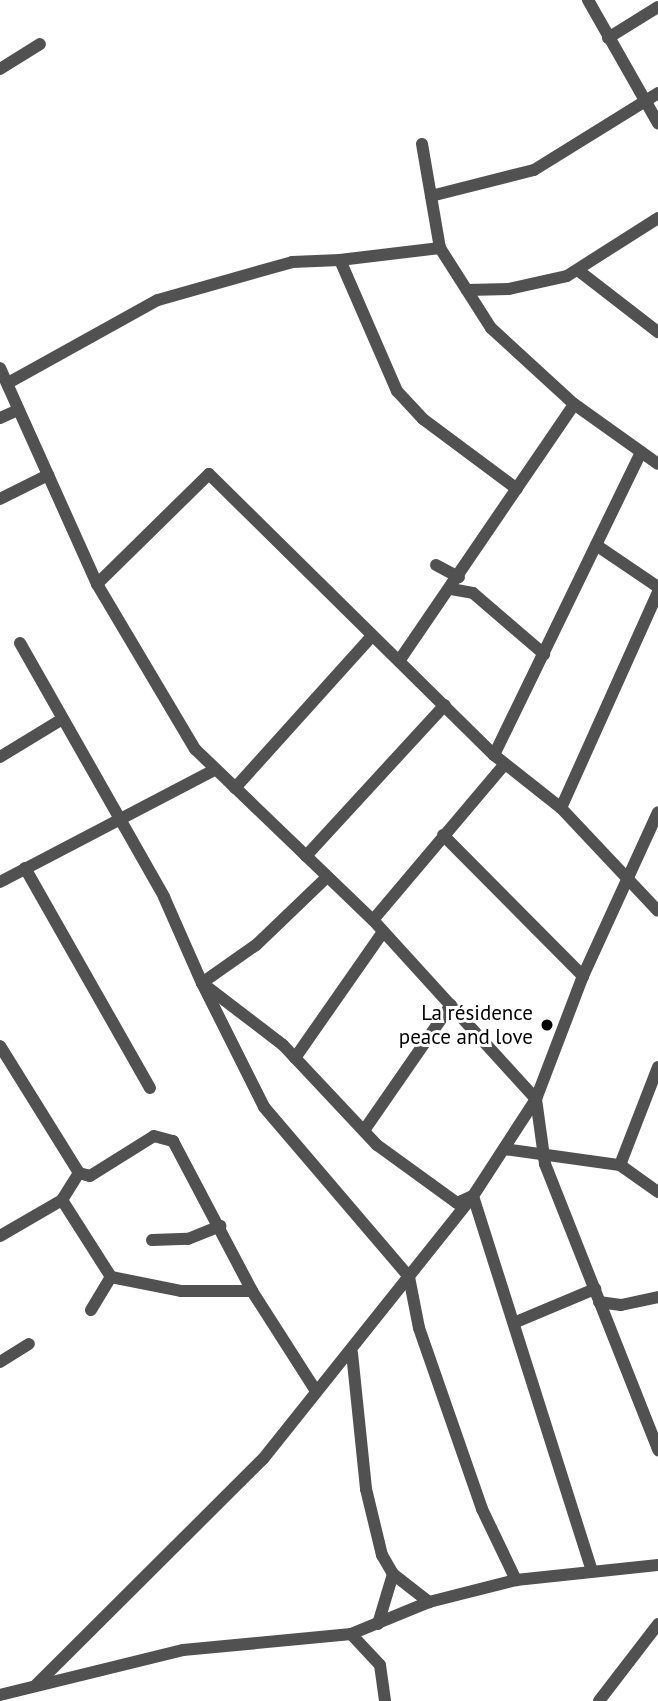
<!DOCTYPE html>
<html>
<head>
<meta charset="utf-8">
<style>
  body { margin:0 }
  #map { position:relative; width:658px; height:1701px; overflow:hidden; background:#fff; font-family:"PT Sans",sans-serif }
  div>[style] { position:absolute }
  [style*='--x'] { left:calc(var(--x)*1px); top:calc(var(--y)*1px); width:calc(var(--w)*1px); rotate:calc(var(--a)*1deg) }
  .street>* { height:12px; margin:-6px; padding:0 6px; transform-origin:6px; border-radius:6px; background:#515151 }
  .dots>* { width:19px; height:19px; translate:-50% -50%; box-sizing:border-box; border:4px solid #fff; border-radius:50% }
  span { translate:-50% -50%; white-space:nowrap; text-align:center; line-height:1.15; -webkit-text-stroke:6px #fff; paint-order:stroke }
  .poi-label { font-size:21px; color:#000 }
  .right { translate:-100% -50%; text-align:right }
</style>
</head>
<body>
<div id="map">
  <div class="street">
    <i style="--x:588;--y:0;--w:142;--a:60.4"></i>
    <i style="--x:608;--y:38;--w:59;--a:-31.8"></i>
    <i style="--x:0;--y:69;--w:47;--a:-32"></i>
    <i style="--x:422;--y:144;--w:106;--a:80.2"></i>
    <i style="--x:440;--y:248;--w:95;--a:57.5"></i>
    <i style="--x:491;--y:328;--w:113;--a:42.5"></i>
    <i style="--x:574;--y:404;--w:103;--a:35.5"></i>
    <i style="--x:431;--y:196;--w:106;--a:-14.2"></i>
    <i style="--x:534;--y:170;--w:146;--a:-31.8"></i>
    <i style="--x:440;--y:248;--w:101;--a:173.2"></i>
    <i style="--x:340;--y:260;--w:143;--a:66.5"></i>
    <i style="--x:397;--y:391;--w:38;--a:47"></i>
    <i style="--x:423;--y:419;--w:117;--a:36.7"></i>
    <i style="--x:579;--y:271;--w:100;--a:37.7"></i>
    <i style="--x:467;--y:290;--w:42;--a:-1.4"></i>
    <i style="--x:509;--y:289;--w:59;--a:-12.6"></i>
    <i style="--x:567;--y:276;--w:108;--a:-32.5"></i>
    <i style="--x:0;--y:368;--w:237;--a:65.8"></i>
    <i style="--x:97;--y:584;--w:192;--a:59.3"></i>
    <i style="--x:195;--y:749;--w:247;--a:43.9"></i>
    <i style="--x:373;--y:920;--w:242;--a:47.7"></i>
    <i style="--x:536;--y:1099;--w:66;--a:82.1"></i>
    <i style="--x:545;--y:1164;--w:308;--a:68.4"></i>
    <i style="--x:8;--y:383;--w:171;--a:-29"></i>
    <i style="--x:158;--y:300;--w:139;--a:-15.8"></i>
    <i style="--x:292;--y:262;--w:48;--a:-2.4"></i>
    <i style="--x:0;--y:418;--w:20;--a:-24"></i>
    <i style="--x:0;--y:499;--w:54;--a:-26.6"></i>
    <i style="--x:596;--y:545;--w:75;--a:34.1"></i>
    <i style="--x:436;--y:565;--w:26;--a:28"></i>
    <i style="--x:97;--y:584;--w:157;--a:-44.5"></i>
    <i style="--x:209;--y:474;--w:400;--a:44.6"></i>
    <i style="--x:494;--y:755;--w:85;--a:38.3"></i>
    <i style="--x:561;--y:808;--w:141;--a:46.7"></i>
    <i style="--x:451;--y:589;--w:22;--a:10"></i>
    <i style="--x:473;--y:593;--w:94;--a:40.7"></i>
    <i style="--x:20;--y:643;--w:292;--a:60.4"></i>
    <i style="--x:164;--y:897;--w:94;--a:66.2"></i>
    <i style="--x:202;--y:983;--w:102;--a:37.4"></i>
    <i style="--x:283;--y:1045;--w:137;--a:46.8"></i>
    <i style="--x:377;--y:1145;--w:99;--a:35.9"></i>
    <i style="--x:457;--y:1203;--w:17;--a:-24"></i>
    <i style="--x:473;--y:1196;--w:394;--a:72.4"></i>
    <i style="--x:399;--y:661;--w:311;--a:-55.7"></i>
    <i style="--x:494;--y:755;--w:337;--a:-64.1"></i>
    <i style="--x:0;--y:757;--w:69;--a:-31.4"></i>
    <i style="--x:235;--y:788;--w:203;--a:-48"></i>
    <i style="--x:561;--y:808;--w:237;--a:-65.8"></i>
    <i style="--x:443;--y:835;--w:199;--a:45.2"></i>
    <i style="--x:306;--y:856;--w:205;--a:-47.4"></i>
    <i style="--x:25;--y:868;--w:253;--a:60.4"></i>
    <i style="--x:327;--y:877;--w:98;--a:136.2"></i>
    <i style="--x:256;--y:945;--w:66;--a:144.9"></i>
    <i style="--x:202;--y:983;--w:139;--a:63.4"></i>
    <i style="--x:264;--y:1107;--w:223;--a:49.5"></i>
    <i style="--x:409;--y:1277;--w:52;--a:78.9"></i>
    <i style="--x:419;--y:1328;--w:192;--a:70.8"></i>
    <i style="--x:482;--y:1509;--w:79;--a:64.4"></i>
    <i style="--x:0;--y:882;--w:242;--a:-27.6"></i>
    <i style="--x:373;--y:920;--w:204;--a:-49.8"></i>
    <i style="--x:0;--y:1046;--w:150;--a:58.1"></i>
    <i style="--x:79;--y:1173;--w:11;--a:15"></i>
    <i style="--x:90;--y:1176;--w:75;--a:-32"></i>
    <i style="--x:154;--y:1136;--w:20;--a:15"></i>
    <i style="--x:173;--y:1141;--w:170;--a:62.2"></i>
    <i style="--x:252;--y:1291;--w:119;--a:57.4"></i>
    <i style="--x:295;--y:1058;--w:154;--a:-55.1"></i>
    <i style="--x:365;--y:1129;--w:151;--a:-55.3"></i>
    <i style="--x:504;--y:1149;--w:117;--a:7.9"></i>
    <i style="--x:620;--y:1165;--w:47;--a:35.4"></i>
    <i style="--x:620;--y:1165;--w:105;--a:-68.8"></i>
    <i style="--x:62;--y:1200;--w:91;--a:57.5"></i>
    <i style="--x:0;--y:1236;--w:72;--a:-30.1"></i>
    <i style="--x:62;--y:1200;--w:32;--a:-58"></i>
    <i style="--x:152;--y:1240;--w:36;--a:-2"></i>
    <i style="--x:188;--y:1239;--w:35;--a:-22"></i>
    <i style="--x:111;--y:1277;--w:71;--a:11.3"></i>
    <i style="--x:181;--y:1291;--w:71;--a:0"></i>
    <i style="--x:599;--y:1302;--w:22;--a:8"></i>
    <i style="--x:621;--y:1305;--w:38;--a:-12"></i>
    <i style="--x:91;--y:1310;--w:39;--a:-59"></i>
    <i style="--x:516;--y:1322;--w:86;--a:-22.7"></i>
    <i style="--x:352;--y:1353;--w:137;--a:84.1"></i>
    <i style="--x:366;--y:1489;--w:68;--a:76.4"></i>
    <i style="--x:382;--y:1555;--w:22;--a:60"></i>
    <i style="--x:393;--y:1574;--w:46;--a:37.9"></i>
    <i style="--x:0;--y:1362;--w:34;--a:-32"></i>
    <i style="--x:378;--y:1624;--w:52;--a:-73.3"></i>
    <i style="--x:351;--y:1634;--w:42;--a:46.9"></i>
    <i style="--x:380;--y:1665;--w:36;--a:82"></i>
    <i style="--x:35;--y:1686;--w:322;--a:-44.9"></i>
    <i style="--x:263;--y:1459;--w:337;--a:-51.4"></i>
    <i style="--x:473;--y:1196;--w:116;--a:-57"></i>
    <i style="--x:536;--y:1099;--w:132;--a:-69.1"></i>
    <i style="--x:583;--y:976;--w:180;--a:-65.4"></i>
    <i style="--x:0;--y:1695;--w:188;--a:-13.8"></i>
    <i style="--x:183;--y:1650;--w:169;--a:-5.4"></i>
    <i style="--x:351;--y:1634;--w:84;--a:-22.3"></i>
    <i style="--x:429;--y:1602;--w:90;--a:-14.2"></i>
    <i style="--x:516;--y:1580;--w:143;--a:-6"></i>
    <i style="--x:599;--y:1701;--w:97;--a:-52.5"></i>
  </div>
  <div class="dots">
    <i style="left:547px;top:1025px;background:#000"></i>
  </div>
  <div class="poi-label">
    <span class="right" style="left:533px;top:1025px">La résidence<br>peace and love</span>
  </div>
</div>
</body>
</html>
